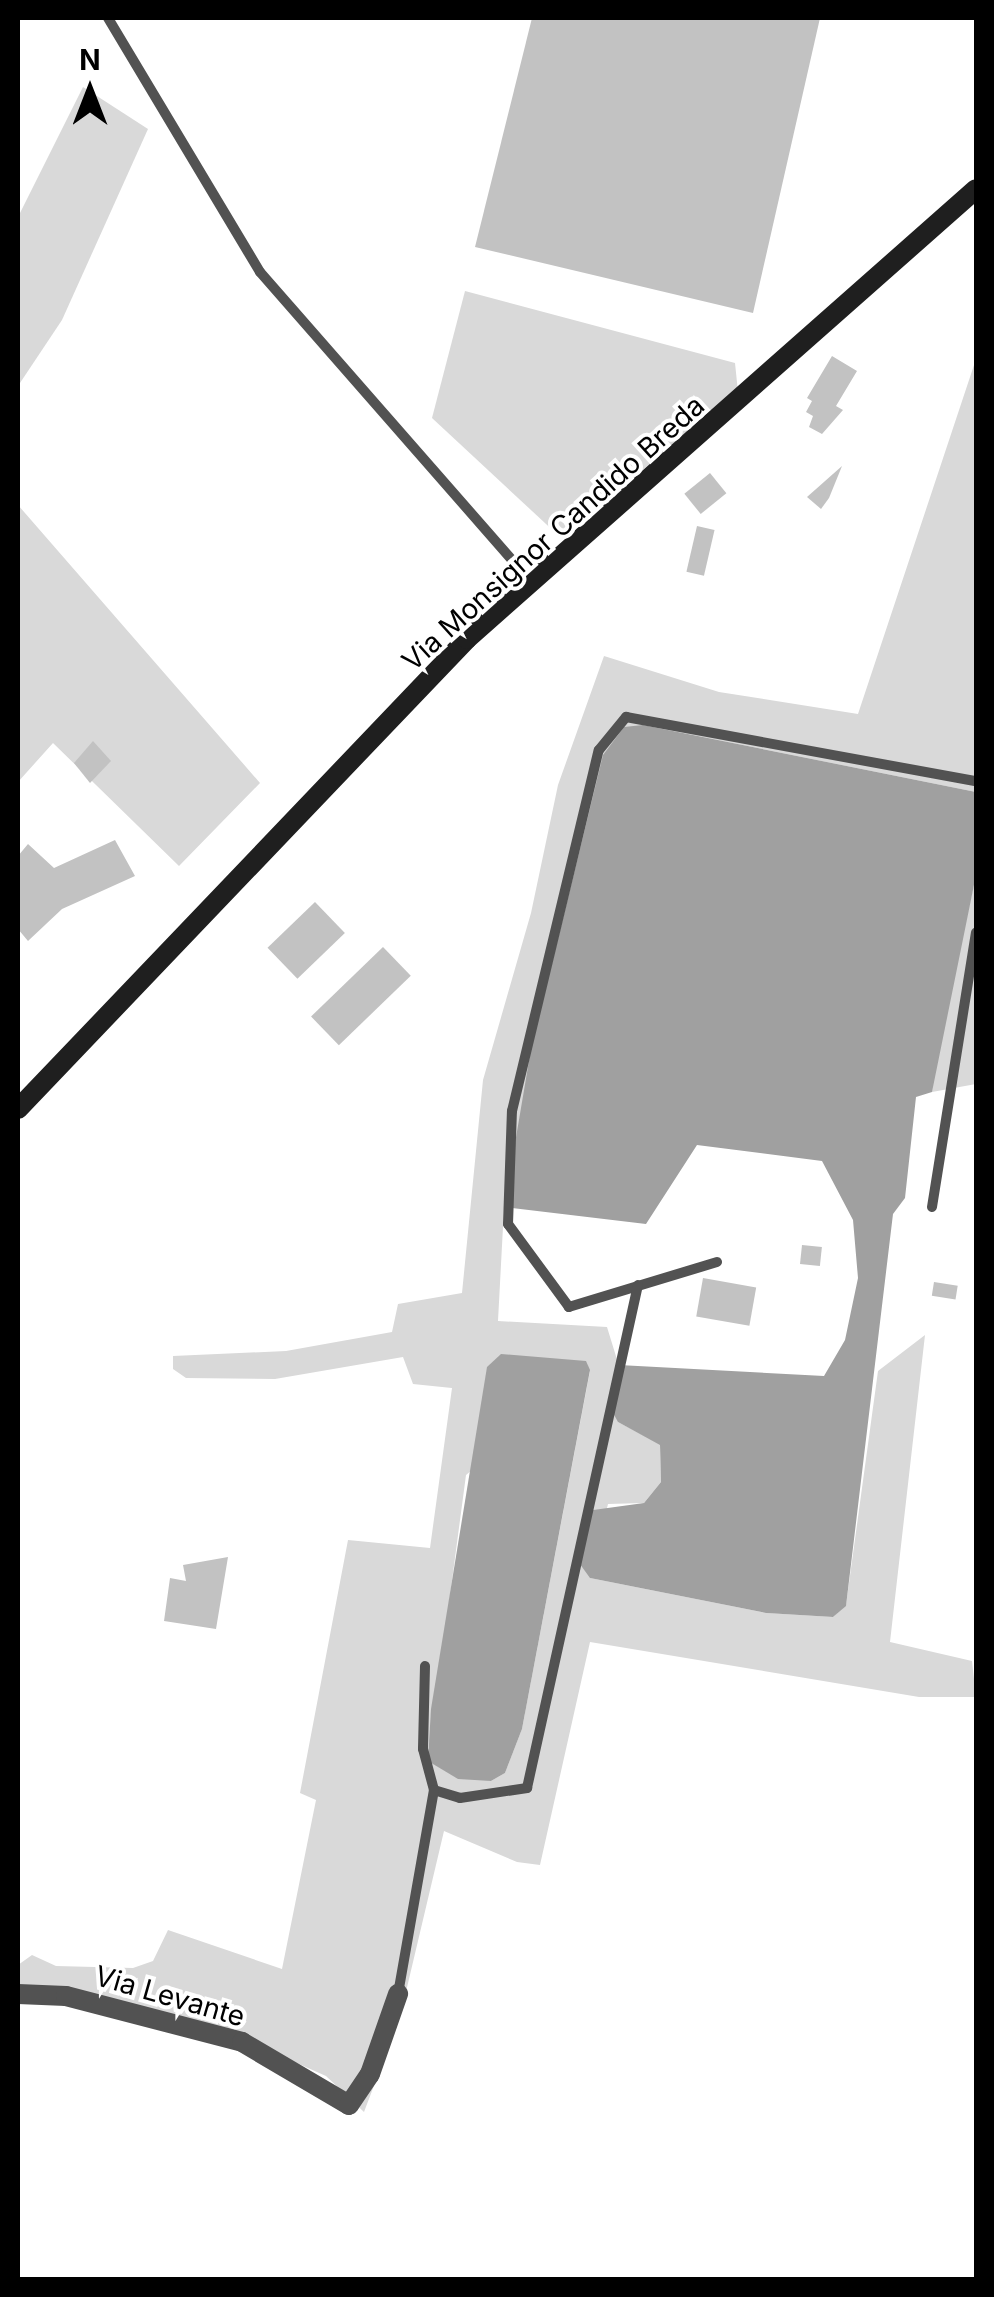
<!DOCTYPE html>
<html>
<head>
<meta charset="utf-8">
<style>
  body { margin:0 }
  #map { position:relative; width:994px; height:2297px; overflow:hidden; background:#fff; font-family:Inter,sans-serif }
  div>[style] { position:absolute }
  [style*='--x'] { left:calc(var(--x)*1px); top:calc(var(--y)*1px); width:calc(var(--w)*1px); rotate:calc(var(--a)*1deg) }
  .green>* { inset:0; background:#d9d9d9 }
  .water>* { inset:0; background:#a0a0a0 }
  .building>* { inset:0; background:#c2c2c2; transform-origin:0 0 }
  .lane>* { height:10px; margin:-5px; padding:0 5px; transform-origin:5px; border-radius:5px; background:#525252 }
  .street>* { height:20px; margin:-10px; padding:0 10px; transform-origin:10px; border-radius:10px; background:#525252 }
  .secondary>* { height:20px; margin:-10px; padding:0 10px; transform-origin:10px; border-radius:10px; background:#1f1f1f }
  span { translate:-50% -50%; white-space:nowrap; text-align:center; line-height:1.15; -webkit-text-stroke:8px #fff; paint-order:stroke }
  .street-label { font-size:28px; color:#000 }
  .frame { position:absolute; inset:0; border:20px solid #000; pointer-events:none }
  .north { position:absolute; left:40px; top:40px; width:100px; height:100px; -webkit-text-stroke:8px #fff; paint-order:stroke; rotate:0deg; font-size:28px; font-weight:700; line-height:40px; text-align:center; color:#000 }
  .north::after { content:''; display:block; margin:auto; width:35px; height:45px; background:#000; clip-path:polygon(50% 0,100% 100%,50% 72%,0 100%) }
</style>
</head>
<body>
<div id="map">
  <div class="green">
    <i style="clip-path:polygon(83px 87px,148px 129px,62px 320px,18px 386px,18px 217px)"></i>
    <i style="clip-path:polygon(465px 291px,735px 363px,738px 392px,560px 537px,432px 418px)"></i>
    <i style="clip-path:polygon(evenodd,976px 359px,976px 792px,643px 725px,504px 1208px,498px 1321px,607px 1327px,619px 1366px,618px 1422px,660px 1444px,661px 1482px,644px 1503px,608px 1504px,590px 1578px,766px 1613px,833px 1617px,846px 1605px,878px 1371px,925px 1335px,890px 1642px,972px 1661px,976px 1697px,919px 1697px,590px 1642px,540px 1865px,517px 1862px,444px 1831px,400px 2017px,364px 2112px,326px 2076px,207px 2023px,80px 1994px,18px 1989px,18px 1965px,32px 1955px,56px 1966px,133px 1968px,153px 1961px,168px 1930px,282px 1969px,316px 1800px,300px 1793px,348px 1540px,430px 1548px,452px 1388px,413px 1384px,403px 1357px,275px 1379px,186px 1378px,173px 1369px,173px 1356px,286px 1351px,392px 1332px,398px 1304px,462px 1293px,483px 1080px,531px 913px,558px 785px,604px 656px,719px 692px,858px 714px,976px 359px,590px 1371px,522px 1729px,505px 1773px,491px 1781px,428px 1761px,466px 1475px,590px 1371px)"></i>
    <i style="clip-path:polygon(18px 505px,260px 783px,179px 866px,53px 743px,18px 782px)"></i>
    <i style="clip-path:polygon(976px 875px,976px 1084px,932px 1092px,934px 1066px)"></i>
  </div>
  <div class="water">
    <i style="clip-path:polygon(643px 725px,976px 792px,976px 875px,932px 1092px,916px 1097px,905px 1198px,893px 1214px,846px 1606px,833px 1617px,766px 1613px,590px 1578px,577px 1560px,586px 1511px,644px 1503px,661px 1482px,660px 1445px,618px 1422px,612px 1411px,619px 1365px,824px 1376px,845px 1340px,858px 1278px,853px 1220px,822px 1161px,697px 1145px,646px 1224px,512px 1208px,513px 1155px,531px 1049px,603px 755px,624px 727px)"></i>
    <i style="clip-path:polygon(501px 1354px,586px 1361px,590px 1370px,522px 1729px,505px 1773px,491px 1781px,458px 1779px,428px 1761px,431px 1709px,487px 1367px)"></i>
  </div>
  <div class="building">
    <i style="clip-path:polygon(532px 18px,820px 18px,753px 313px,475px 247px)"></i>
    <i style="clip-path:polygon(832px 356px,857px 371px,836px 406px,843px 410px,822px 434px,809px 427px,813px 416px,806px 412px,812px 401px,807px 398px)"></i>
    <i style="clip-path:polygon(842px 466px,829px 498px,821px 509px,807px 497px)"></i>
    <i style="left:710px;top:473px;width:26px;height:33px;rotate:51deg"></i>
    <i style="left:697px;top:526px;width:18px;height:47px;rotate:13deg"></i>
    <i style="clip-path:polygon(93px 741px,111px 761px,90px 783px,74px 763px)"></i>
    <i style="clip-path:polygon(115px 840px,135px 876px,62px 909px,28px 941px,18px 929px,18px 856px,28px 844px,54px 868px)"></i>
    <i style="left:315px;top:902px;width:43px;height:66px;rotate:46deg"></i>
    <i style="left:383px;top:947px;width:40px;height:100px;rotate:46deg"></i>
    <i style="left:802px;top:1245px;width:20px;height:19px;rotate:6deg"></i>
    <i style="left:703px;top:1278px;width:54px;height:39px;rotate:10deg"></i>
    <i style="left:934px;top:1282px;width:24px;height:14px;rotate:9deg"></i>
    <i style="clip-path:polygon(228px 1557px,216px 1629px,164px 1621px,170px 1578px,186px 1581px,183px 1565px)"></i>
  </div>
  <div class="lane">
    <i style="--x:108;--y:18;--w:296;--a:59.1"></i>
    <i style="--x:260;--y:272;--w:413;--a:48.8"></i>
    <i style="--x:932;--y:1207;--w:278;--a:-80.9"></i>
    <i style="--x:717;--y:1262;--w:155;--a:163.1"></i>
    <i style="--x:569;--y:1307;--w:103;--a:-126.3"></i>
    <i style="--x:508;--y:1224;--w:113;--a:-88"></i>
    <i style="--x:512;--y:1111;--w:371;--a:-76.5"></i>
    <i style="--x:599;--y:750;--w:43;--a:-50.7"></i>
    <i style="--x:626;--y:717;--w:356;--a:10.4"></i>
    <i style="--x:425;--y:1666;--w:83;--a:91.4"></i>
    <i style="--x:423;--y:1749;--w:42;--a:75"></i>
    <i style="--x:434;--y:1790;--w:27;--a:17"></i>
    <i style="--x:460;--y:1798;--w:68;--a:-8.5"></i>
    <i style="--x:527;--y:1788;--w:515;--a:-77.56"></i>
    <i style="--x:398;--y:1994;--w:207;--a:-80"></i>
  </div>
  <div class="street">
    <i style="--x:18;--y:1994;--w:48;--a:2.4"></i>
    <i style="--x:66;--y:1996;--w:182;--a:14.6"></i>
    <i style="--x:242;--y:2042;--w:124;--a:30.5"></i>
    <i style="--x:349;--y:2105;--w:37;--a:-56"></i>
    <i style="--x:370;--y:2074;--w:85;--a:-70.7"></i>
  </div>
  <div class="secondary">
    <i style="--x:18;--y:1109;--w:650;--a:-46.31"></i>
    <i style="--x:467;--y:639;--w:679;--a:-41.48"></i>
  </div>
  <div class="street-label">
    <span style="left:553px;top:533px;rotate:-42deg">Via Monsignor Candido Breda</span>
    <span style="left:170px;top:1996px;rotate:16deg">Via Levante</span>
  </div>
  <div class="frame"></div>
  <div class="north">N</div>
</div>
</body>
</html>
